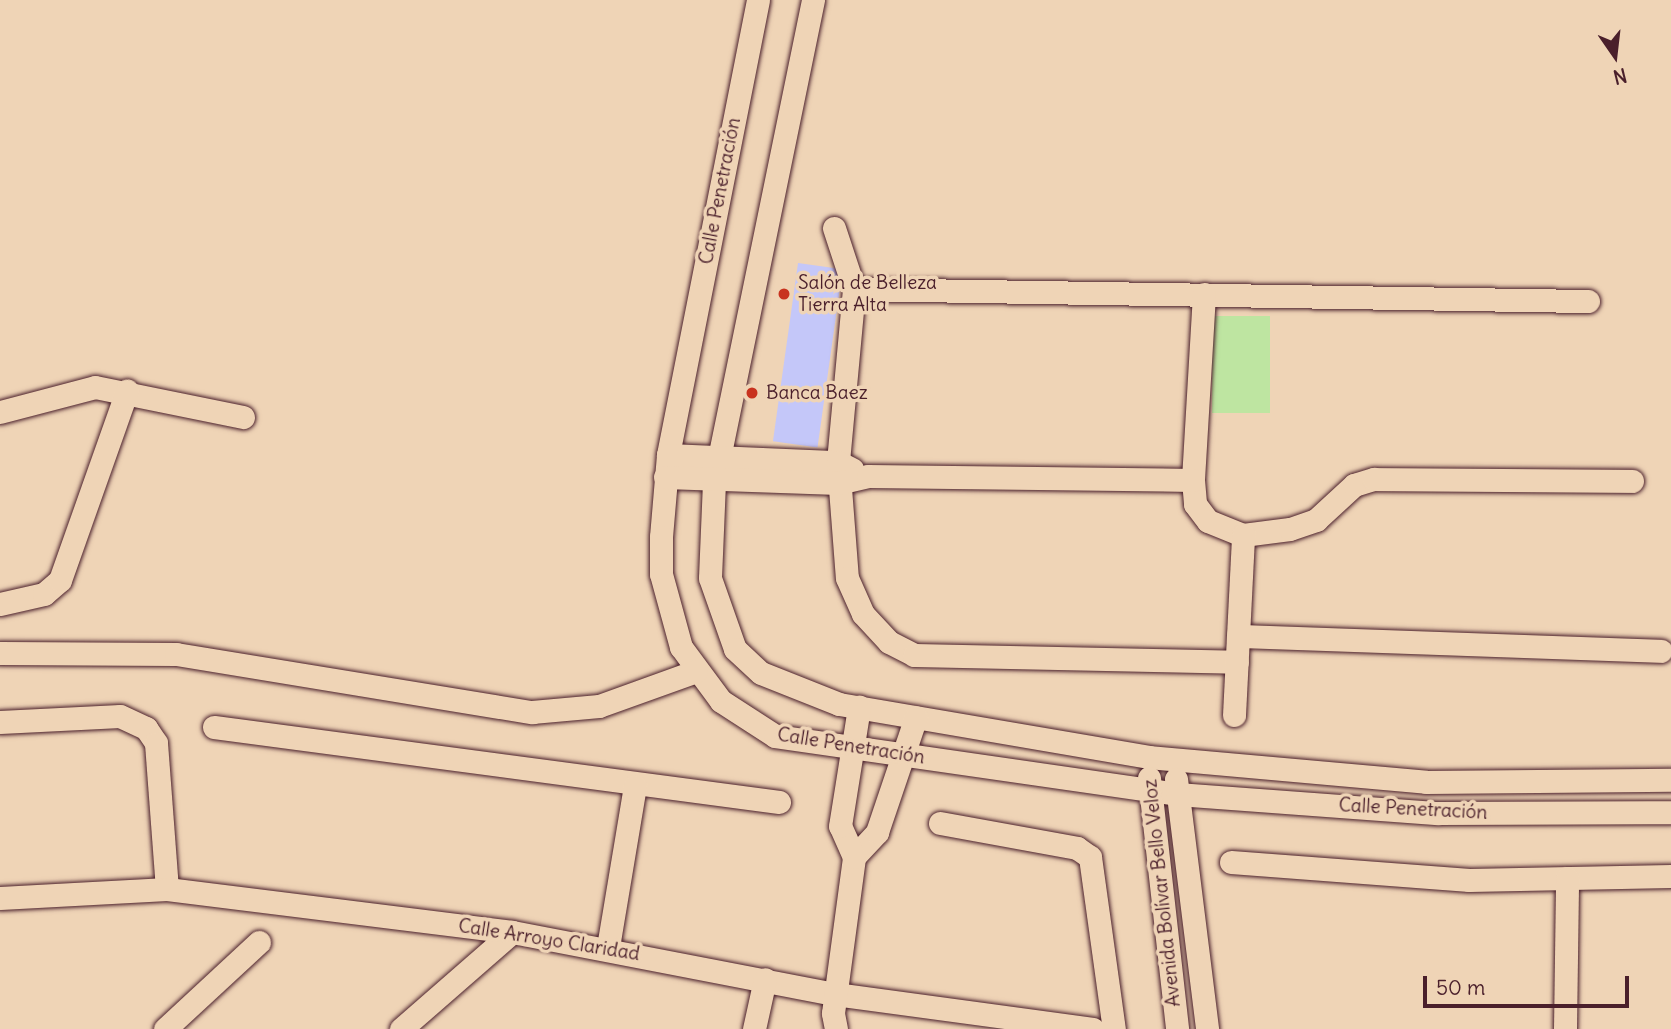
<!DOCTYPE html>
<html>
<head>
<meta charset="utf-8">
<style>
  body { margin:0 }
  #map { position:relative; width:1671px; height:1029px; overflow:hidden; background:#efd4b6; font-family:Delius,sans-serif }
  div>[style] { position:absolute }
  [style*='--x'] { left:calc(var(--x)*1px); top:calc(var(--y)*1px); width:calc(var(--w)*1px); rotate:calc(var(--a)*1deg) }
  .green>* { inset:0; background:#bee5a1; transform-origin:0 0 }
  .building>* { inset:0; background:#c4c7f9; transform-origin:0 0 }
  .roads { filter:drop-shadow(0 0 2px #4a1f2b) drop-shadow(0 0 2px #4a1f2b) }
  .minor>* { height:23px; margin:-11.5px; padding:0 11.5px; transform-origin:11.5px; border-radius:11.5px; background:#efd4b6 }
  .dots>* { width:19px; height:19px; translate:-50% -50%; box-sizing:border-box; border:4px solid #efd4b6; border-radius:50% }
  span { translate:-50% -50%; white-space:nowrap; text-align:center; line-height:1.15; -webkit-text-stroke:7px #efd4b6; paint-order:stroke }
  .street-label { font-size:19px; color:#4a1f2b }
  .poi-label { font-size:19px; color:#4a1f2b }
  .left { translate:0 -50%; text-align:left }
  .north { position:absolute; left:1580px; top:21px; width:70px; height:70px; -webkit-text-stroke:5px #efd4b6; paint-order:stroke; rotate:166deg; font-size:19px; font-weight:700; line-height:28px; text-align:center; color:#4a1f2b }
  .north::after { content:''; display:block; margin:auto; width:24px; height:32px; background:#4a1f2b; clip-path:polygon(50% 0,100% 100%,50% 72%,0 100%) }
  .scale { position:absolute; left:1423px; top:976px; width:206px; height:32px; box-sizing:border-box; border:4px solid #4a1f2b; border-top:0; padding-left:9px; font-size:21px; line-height:24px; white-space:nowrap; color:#4a1f2b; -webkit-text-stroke:5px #efd4b6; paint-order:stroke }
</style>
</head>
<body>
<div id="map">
  <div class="green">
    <i style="left:1212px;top:316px;width:58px;height:97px"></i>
  </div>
  <div class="building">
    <i style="left:798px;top:263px;width:45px;height:180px;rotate:8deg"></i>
  </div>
  <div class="roads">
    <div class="minor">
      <i style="--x:758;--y:0;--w:464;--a:101.2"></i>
      <i style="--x:668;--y:455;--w:82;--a:94.9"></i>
      <i style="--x:661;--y:537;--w:37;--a:90"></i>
      <i style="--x:661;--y:574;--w:76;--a:74.7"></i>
      <i style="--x:681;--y:647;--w:67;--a:53.5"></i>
      <i style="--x:721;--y:701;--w:64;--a:32.9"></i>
      <i style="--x:775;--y:736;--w:406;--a:8.2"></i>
      <i style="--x:1177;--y:794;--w:262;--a:4.2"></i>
      <i style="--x:1438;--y:813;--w:233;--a:-0.2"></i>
      <i style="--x:813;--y:0;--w:492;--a:101.6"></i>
      <i style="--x:714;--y:482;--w:96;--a:92.4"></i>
      <i style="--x:710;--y:578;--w:75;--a:70.6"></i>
      <i style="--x:735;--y:649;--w:35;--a:43"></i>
      <i style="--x:761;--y:673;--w:84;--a:21.7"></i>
      <i style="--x:839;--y:704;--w:314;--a:9.7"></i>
      <i style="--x:1148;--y:757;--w:279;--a:5.1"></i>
      <i style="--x:1426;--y:782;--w:245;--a:-0.5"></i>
      <i style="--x:834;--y:228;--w:64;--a:71.8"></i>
      <i style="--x:854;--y:289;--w:174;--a:95.3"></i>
      <i style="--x:838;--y:462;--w:116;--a:85.6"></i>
      <i style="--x:847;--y:578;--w:39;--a:66"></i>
      <i style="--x:863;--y:614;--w:38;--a:47"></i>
      <i style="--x:889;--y:642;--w:28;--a:27"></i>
      <i style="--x:914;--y:655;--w:323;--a:1.2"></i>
      <i style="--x:854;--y:289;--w:734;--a:0.94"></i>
      <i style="--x:1204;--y:294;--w:186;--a:93.4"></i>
      <i style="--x:1193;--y:480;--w:24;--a:85"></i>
      <i style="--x:1195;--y:504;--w:21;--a:53"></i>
      <i style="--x:1208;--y:521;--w:38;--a:22"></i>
      <i style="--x:1243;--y:535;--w:47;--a:-7.3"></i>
      <i style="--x:1290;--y:529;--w:28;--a:-19"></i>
      <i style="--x:1316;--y:520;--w:52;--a:-42.6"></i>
      <i style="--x:1354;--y:485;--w:21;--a:-17"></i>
      <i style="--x:1374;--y:479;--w:258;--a:0.4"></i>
      <i style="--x:0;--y:412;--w:98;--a:-14.7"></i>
      <i style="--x:95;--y:387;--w:151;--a:11.5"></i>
      <i style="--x:668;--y:455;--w:170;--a:2.4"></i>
      <i style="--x:838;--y:462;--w:16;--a:27"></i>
      <i style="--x:665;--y:477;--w:173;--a:2"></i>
      <i style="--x:838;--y:483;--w:31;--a:-13"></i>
      <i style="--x:868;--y:476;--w:325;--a:0.7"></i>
      <i style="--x:0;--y:604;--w:45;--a:-12.8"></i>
      <i style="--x:44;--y:594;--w:21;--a:-41"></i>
      <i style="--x:60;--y:580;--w:201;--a:-70.5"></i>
      <i style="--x:1238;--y:636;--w:423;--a:2"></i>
      <i style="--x:0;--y:653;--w:176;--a:0.3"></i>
      <i style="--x:176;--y:654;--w:361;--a:9.3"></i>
      <i style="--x:532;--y:712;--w:67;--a:-5.1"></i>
      <i style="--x:599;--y:706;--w:103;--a:-19.8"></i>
      <i style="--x:1234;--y:715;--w:180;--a:-87.1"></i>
      <i style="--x:0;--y:722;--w:120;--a:-2.9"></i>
      <i style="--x:120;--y:716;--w:29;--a:25"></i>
      <i style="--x:146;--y:728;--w:18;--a:56"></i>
      <i style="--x:156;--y:743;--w:146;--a:85.7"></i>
      <i style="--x:214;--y:727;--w:570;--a:7.56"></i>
      <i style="--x:1149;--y:778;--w:253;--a:83.6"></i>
      <i style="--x:1176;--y:779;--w:252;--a:82.9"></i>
      <i style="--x:940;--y:823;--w:139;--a:10.3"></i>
      <i style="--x:1077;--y:848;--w:16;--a:35"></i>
      <i style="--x:1090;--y:857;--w:174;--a:82.1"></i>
      <i style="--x:854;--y:857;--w:34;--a:-47"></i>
      <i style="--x:877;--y:832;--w:121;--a:-71.3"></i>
      <i style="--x:1231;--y:862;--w:239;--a:4.3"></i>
      <i style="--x:1469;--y:880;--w:202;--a:-1.1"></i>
      <i style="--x:0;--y:898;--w:167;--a:-3.1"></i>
      <i style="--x:167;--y:889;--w:348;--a:7.1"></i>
      <i style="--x:512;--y:932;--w:329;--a:10.9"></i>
      <i style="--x:835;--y:994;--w:260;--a:7.7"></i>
      <i style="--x:608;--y:947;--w:163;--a:-80.5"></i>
      <i style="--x:165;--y:1029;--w:128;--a:-42.8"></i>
      <i style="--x:401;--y:1029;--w:147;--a:-41.1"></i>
      <i style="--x:754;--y:1029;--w:51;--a:-77.6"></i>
      <i style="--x:836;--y:1029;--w:16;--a:-101"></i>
      <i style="--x:833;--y:1013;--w:157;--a:-82.3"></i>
      <i style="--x:854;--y:857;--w:34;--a:-114"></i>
      <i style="--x:840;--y:826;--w:121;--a:-80.9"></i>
      <i style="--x:1565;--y:1029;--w:151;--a:-89.2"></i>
    </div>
  </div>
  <div class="dots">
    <i style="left:784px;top:294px;background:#c8321e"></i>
    <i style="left:752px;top:393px;background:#c8321e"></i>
  </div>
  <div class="street-label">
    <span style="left:720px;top:191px;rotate:-79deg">Calle Penetración</span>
    <span style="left:851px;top:746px;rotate:9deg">Calle Penetración</span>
    <span style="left:1413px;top:809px;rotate:3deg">Calle Penetración</span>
    <span style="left:1162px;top:893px;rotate:-96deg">Avenida Bolívar Bello Veloz</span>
    <span style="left:549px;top:940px;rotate:9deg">Calle Arroyo Claridad</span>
  </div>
  <div class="poi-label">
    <span class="left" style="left:798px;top:294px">Salón de Belleza<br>Tierra Alta</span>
    <span class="left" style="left:766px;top:393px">Banca Baez</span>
  </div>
  <div class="north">N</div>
  <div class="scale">50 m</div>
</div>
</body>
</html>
